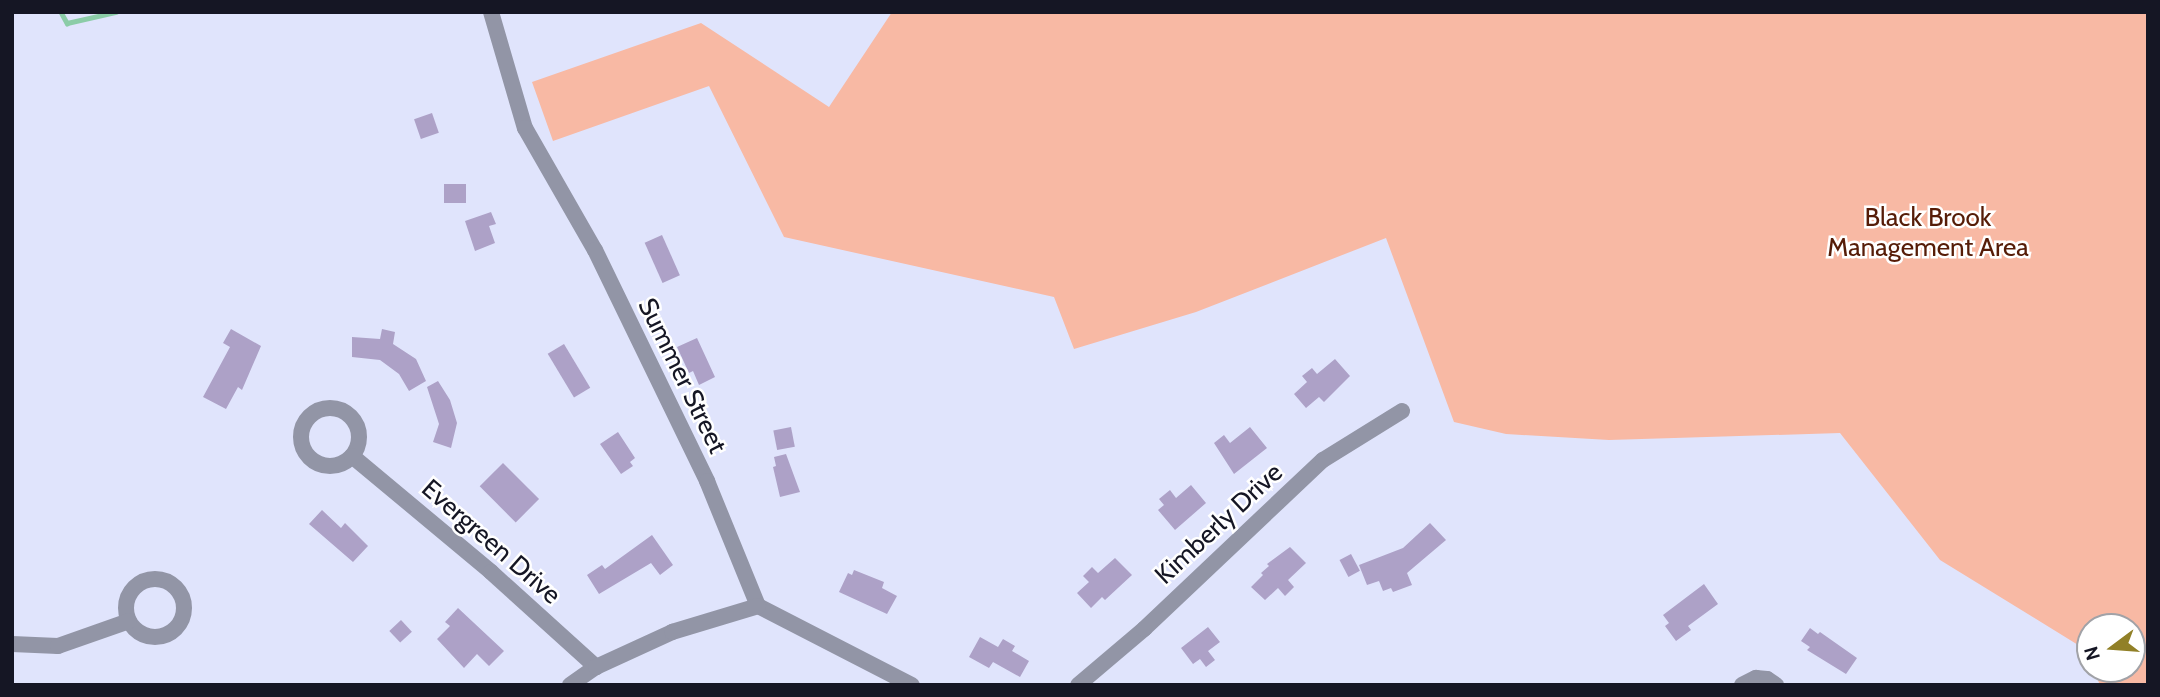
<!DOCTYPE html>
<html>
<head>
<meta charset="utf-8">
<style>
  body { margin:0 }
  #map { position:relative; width:2160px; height:697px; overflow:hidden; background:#e0e4fc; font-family:Cabin,sans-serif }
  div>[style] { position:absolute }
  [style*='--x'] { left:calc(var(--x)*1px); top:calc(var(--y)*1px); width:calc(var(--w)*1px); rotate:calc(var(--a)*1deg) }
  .green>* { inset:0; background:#f8b9a4 }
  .stream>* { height:4.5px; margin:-2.25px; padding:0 2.25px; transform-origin:2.25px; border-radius:2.25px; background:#8bcca7 }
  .building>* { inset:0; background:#ada1c7; transform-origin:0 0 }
  .minor>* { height:16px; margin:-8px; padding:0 8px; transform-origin:8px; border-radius:8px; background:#9295a6 }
  .minor>.ring { margin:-8px; padding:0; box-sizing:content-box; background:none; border:16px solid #9295a6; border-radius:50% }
  span { translate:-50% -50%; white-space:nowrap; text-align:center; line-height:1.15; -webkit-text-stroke:5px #fff; paint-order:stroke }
  .park-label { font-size:26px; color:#561c07 }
  .street-label { font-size:26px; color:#151624 }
  .frame { position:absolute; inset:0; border:14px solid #151624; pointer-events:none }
  .north { position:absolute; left:2076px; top:613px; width:70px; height:70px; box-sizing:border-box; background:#fff; border:2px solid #a1a2a7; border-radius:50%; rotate:254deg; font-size:19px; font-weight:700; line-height:28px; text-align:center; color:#151624 }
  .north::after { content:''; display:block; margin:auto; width:24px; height:32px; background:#918027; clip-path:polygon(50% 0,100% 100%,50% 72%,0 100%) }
</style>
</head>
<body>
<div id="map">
  <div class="green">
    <i style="clip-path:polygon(892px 12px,2148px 12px,2148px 685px,2100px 685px,2093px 669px,2132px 669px,2132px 627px,2090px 627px,2090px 662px,2083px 648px,1940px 560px,1840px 433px,1609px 440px,1506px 434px,1454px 422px,1386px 238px,1196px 312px,1074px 349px,1054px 297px,784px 237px,709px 86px,553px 141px,532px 82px,701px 23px,829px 107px)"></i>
  </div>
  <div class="stream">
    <i style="--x:61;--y:12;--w:13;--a:61"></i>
    <i style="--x:67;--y:23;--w:50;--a:-12.7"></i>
  </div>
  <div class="building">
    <i style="left:432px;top:113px;width:21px;height:19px;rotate:71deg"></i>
    <i style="left:444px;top:184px;width:22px;height:19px"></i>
    <i style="clip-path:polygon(491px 212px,496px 224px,489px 226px,495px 243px,475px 251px,465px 221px)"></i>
    <i style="left:662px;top:235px;width:44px;height:19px;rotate:66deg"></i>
    <i style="clip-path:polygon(231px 329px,261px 346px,242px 390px,238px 387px,226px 409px,203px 397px,230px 347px,223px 343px)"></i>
    <i style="clip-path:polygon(382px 329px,395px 332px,393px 344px,416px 359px,426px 381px,409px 391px,399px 374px,380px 360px,352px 357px,352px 337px,380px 339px)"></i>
    <i style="clip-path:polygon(697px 338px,715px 377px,699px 385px,693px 371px,689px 373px,677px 347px)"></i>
    <i style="left:564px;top:344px;width:51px;height:19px;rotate:59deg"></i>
    <i style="clip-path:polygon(1335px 359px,1350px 376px,1324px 402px,1319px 397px,1306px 408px,1294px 394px,1307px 382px,1302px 376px,1312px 368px,1317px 374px)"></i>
    <i style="clip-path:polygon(438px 381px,450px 400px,457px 423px,451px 448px,433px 442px,439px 424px,427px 387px)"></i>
    <i style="left:791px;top:427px;width:20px;height:18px;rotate:79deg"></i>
    <i style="clip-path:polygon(1250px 427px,1267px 448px,1234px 474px,1214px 443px,1224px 435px,1230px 443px)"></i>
    <i style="clip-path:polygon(618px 432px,635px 458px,630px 462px,633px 466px,621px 474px,600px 444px)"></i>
    <i style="clip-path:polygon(786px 454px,800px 492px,780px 497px,773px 467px,776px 466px,774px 457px)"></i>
    <i style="left:503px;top:463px;width:51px;height:33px;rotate:45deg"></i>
    <i style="clip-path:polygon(1191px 485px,1206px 503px,1175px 530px,1158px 510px,1164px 505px,1159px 499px,1170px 490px,1176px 498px)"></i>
    <i style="clip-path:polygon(322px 510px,341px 528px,345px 523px,368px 546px,353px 562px,309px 524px)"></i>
    <i style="clip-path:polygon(1430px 523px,1446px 540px,1407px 573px,1412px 585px,1393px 592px,1391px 588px,1383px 591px,1379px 581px,1367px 585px,1359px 565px,1403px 548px)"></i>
    <i style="clip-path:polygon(652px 535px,673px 565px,660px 575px,651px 563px,599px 594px,587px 575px,602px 565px,605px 569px)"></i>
    <i style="clip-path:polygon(1290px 547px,1306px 563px,1288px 580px,1294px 587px,1285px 596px,1278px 588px,1265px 600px,1251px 587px,1263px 575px,1261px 573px,1269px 566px,1267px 564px)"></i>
    <i style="left:1351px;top:554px;width:19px;height:13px;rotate:62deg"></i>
    <i style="clip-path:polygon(1115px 558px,1132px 575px,1105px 600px,1102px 597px,1091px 608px,1077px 593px,1089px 582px,1083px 576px,1092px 567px,1098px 573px)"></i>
    <i style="clip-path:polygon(854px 570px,884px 582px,882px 588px,897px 596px,887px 614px,839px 592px,848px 573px,852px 575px)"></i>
    <i style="clip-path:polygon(1704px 584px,1718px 604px,1688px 626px,1691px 630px,1676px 641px,1665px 626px,1669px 623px,1663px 615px)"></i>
    <i style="clip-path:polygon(458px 608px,504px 651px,489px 666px,477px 654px,464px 668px,437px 639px,450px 626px,445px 622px)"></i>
    <i style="left:401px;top:620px;width:16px;height:16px;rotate:47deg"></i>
    <i style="clip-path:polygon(1208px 627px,1220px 642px,1208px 651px,1215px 660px,1206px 667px,1200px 659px,1193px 664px,1181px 648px)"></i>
    <i style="clip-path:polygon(1810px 628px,1818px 634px,1820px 632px,1857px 658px,1846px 674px,1807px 650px,1810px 647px,1801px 641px)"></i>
    <i style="clip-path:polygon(980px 637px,998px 647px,1003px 639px,1015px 646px,1012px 651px,1029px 661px,1020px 677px,993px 662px,989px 668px,969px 657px)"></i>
  </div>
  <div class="minor">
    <i style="--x:491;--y:12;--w:121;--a:73.7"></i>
    <i style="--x:525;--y:128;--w:141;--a:60.2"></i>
    <i style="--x:595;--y:250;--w:257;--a:64.1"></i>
    <i style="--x:707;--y:481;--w:135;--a:67.8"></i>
    <i style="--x:758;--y:606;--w:173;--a:27.2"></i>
    <i class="ring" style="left:301px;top:408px;width:42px;height:42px"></i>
    <i style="--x:352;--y:456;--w:181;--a:39.8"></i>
    <i style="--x:491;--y:572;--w:142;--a:42.1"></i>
    <i class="ring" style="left:126px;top:579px;width:42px;height:42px"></i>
    <i style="--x:12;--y:644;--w:46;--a:2.5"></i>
    <i style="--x:58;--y:646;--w:75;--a:-19.4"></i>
    <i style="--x:570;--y:685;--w:32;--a:-35"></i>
    <i style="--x:596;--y:667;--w:84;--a:-24.7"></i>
    <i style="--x:672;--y:632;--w:90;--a:-16.8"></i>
    <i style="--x:1078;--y:685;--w:87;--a:-40.3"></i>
    <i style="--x:1144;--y:629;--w:246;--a:-43.4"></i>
    <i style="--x:1323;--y:460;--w:93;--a:-31.8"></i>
    <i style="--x:1742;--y:685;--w:16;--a:-27"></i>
    <i style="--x:1756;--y:678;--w:11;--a:5"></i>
    <i style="--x:1767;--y:679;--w:11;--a:34"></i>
  </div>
  <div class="park-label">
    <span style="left:1928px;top:233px">Black Brook<br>Management Area</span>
  </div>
  <div class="street-label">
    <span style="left:682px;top:376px;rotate:64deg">Summer Street</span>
    <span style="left:1219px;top:524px;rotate:-43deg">Kimberly Drive</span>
    <span style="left:491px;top:542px;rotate:41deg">Evergreen Drive</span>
  </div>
  <div class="frame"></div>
  <div class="north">N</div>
</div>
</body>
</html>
